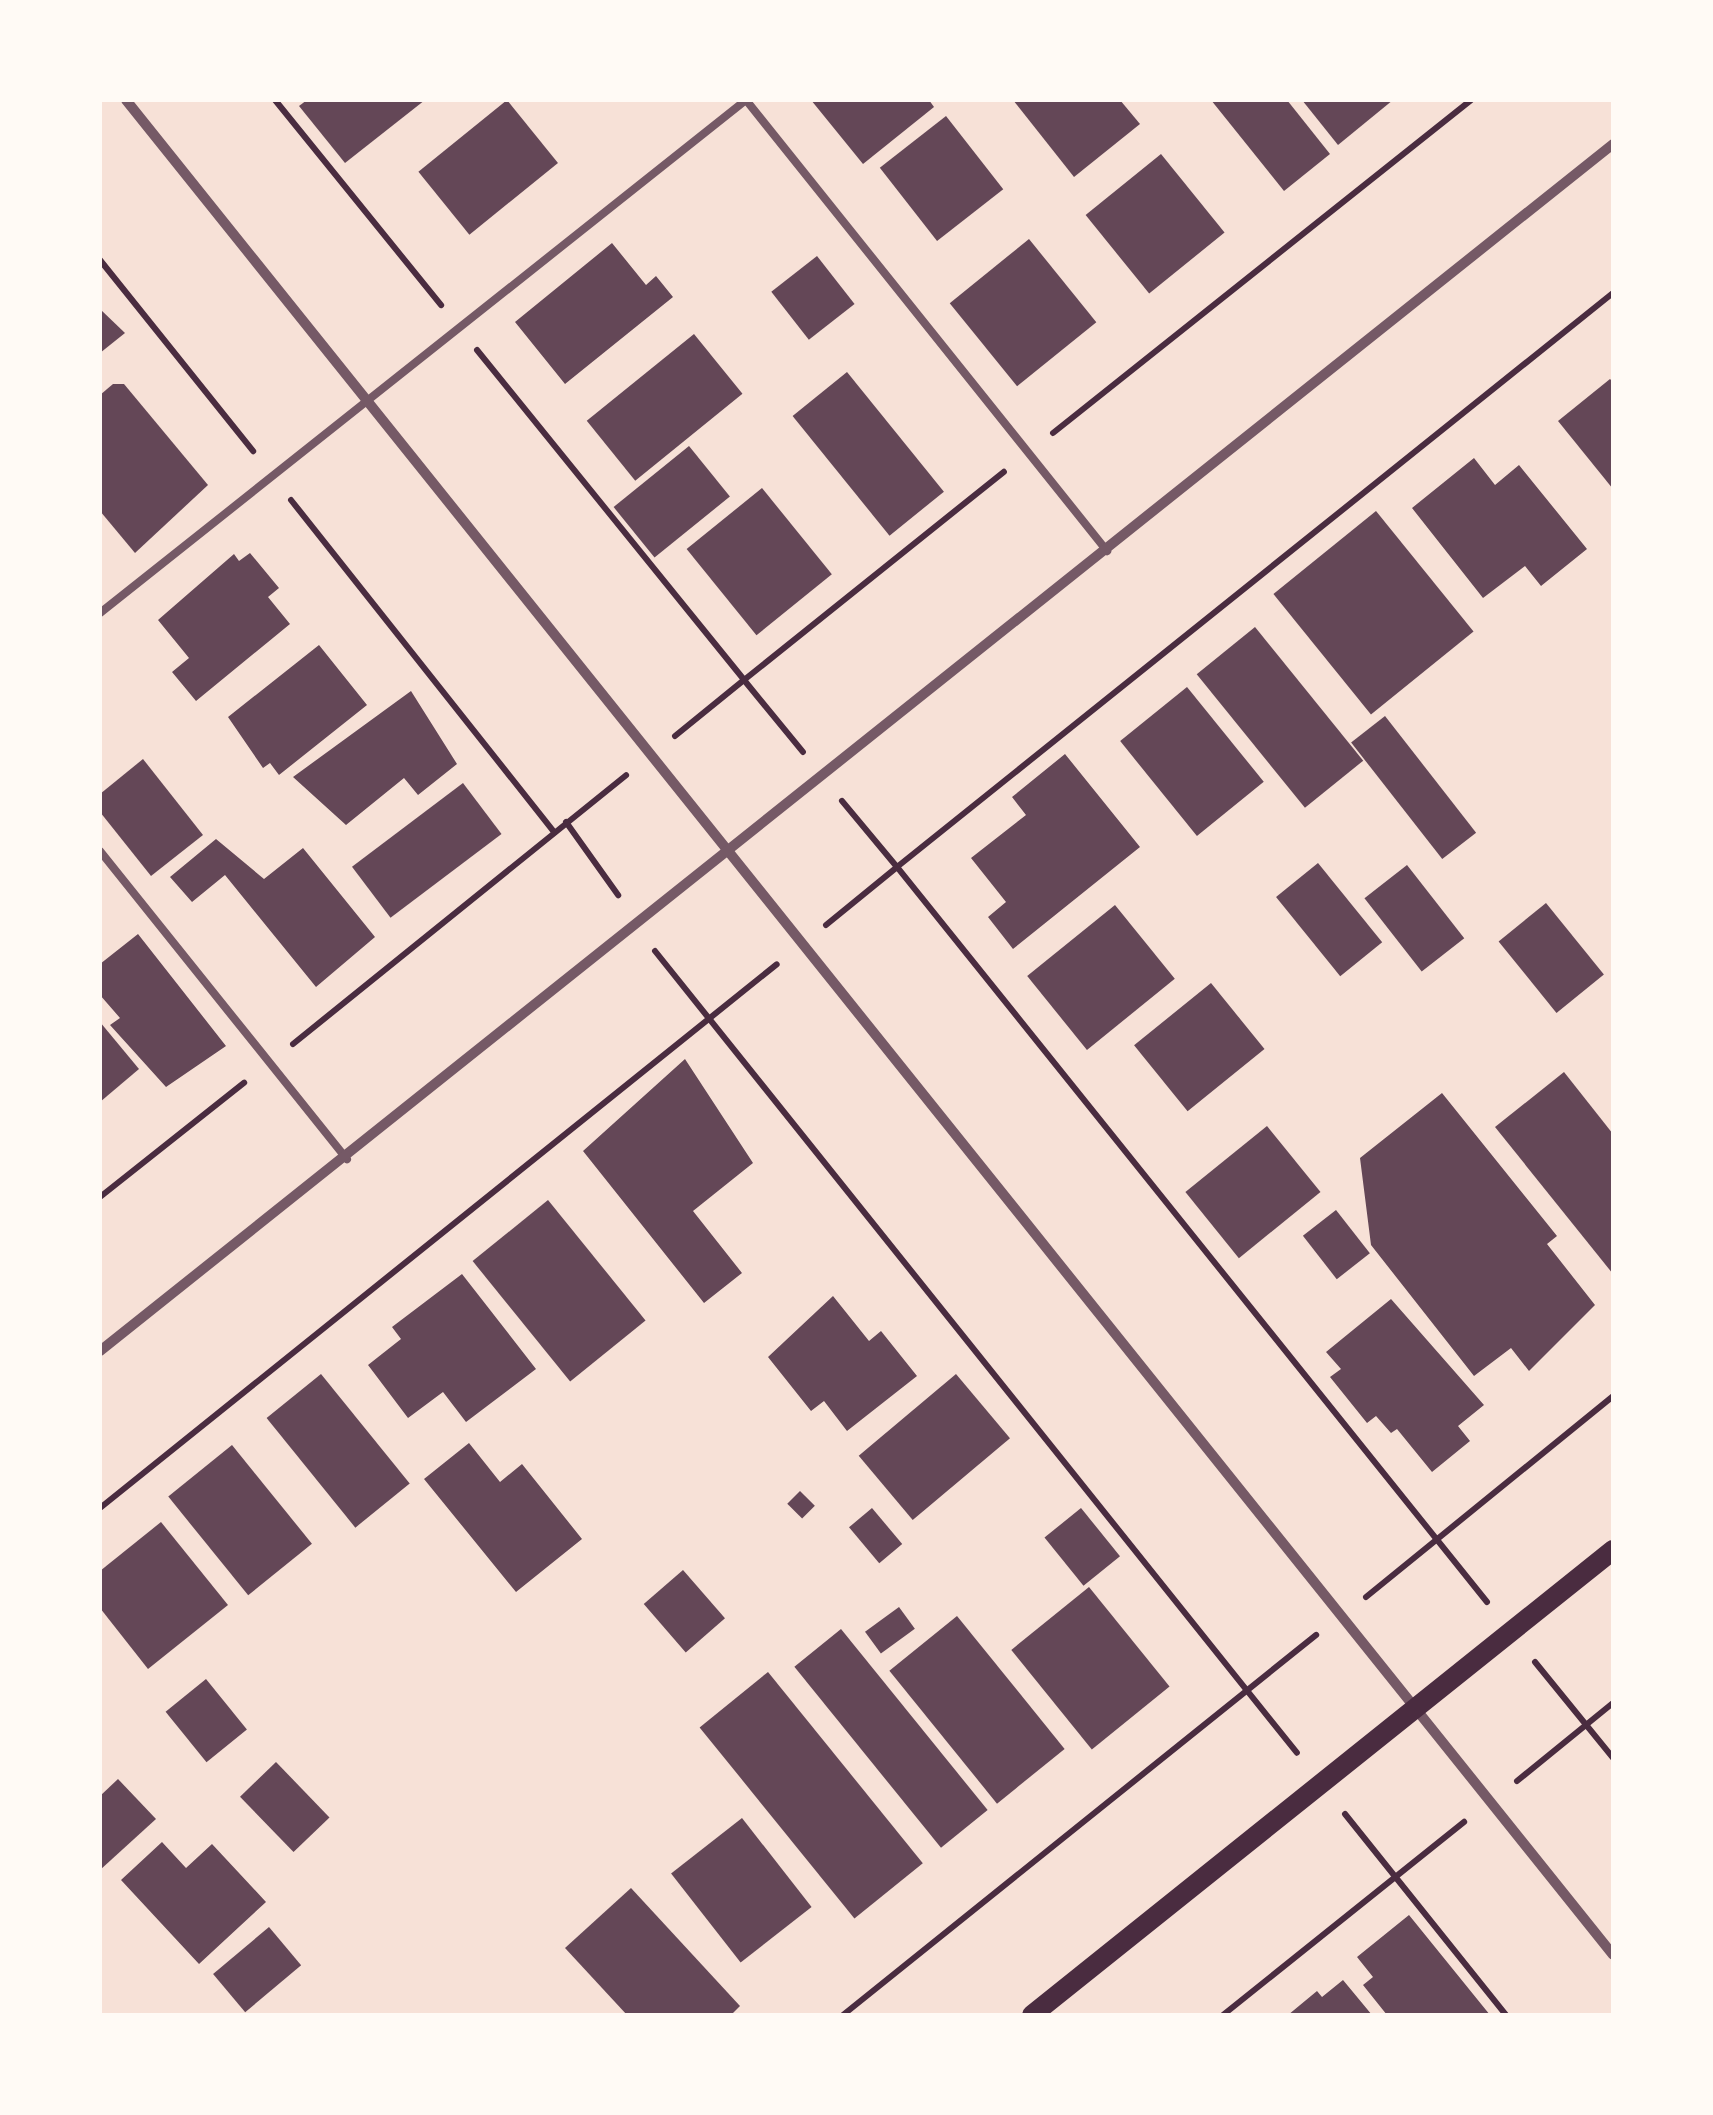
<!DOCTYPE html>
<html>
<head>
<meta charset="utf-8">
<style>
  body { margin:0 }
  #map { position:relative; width:1713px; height:2115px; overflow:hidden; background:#f7e1d7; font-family:Arial,sans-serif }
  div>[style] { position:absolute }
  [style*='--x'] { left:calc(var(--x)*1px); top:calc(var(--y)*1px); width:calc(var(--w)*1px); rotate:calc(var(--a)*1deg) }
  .building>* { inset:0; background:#644757; transform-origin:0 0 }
  .path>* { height:6px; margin:-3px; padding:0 3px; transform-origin:3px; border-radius:3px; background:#4a2c40 }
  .service>* { height:8px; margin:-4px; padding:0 4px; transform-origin:4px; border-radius:4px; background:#755966 }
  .minor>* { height:10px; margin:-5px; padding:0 5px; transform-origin:5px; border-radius:5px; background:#755966 }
  .secondary>* { height:20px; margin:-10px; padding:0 10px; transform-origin:10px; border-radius:10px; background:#4a2c40 }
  span { translate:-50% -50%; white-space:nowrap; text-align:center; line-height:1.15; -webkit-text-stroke:8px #fffaf5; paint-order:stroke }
  .frame { position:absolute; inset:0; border:102px solid #fffaf5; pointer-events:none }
</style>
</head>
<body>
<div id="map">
  <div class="building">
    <i style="clip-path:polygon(307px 100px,425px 100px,345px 163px,299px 106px)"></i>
    <i style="left:507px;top:100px;width:81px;height:114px;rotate:51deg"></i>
    <i style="clip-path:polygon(811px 100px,929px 100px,934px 107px,863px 164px)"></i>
    <i style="clip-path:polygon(1013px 100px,1120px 100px,1140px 124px,1074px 177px)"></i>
    <i style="clip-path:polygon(1211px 100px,1287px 100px,1330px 154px,1284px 191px)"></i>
    <i style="clip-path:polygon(1302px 100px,1393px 100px,1338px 145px)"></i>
    <i style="left:946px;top:116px;width:93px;height:84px;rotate:52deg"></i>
    <i style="left:1161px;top:154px;width:101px;height:97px;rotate:51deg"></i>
    <i style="left:1029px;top:239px;width:107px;height:102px;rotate:51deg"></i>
    <i style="clip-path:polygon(612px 243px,646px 285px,656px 276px,673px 297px,565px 384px,515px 322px)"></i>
    <i style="left:817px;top:256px;width:61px;height:58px;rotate:52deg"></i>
    <i style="clip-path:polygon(100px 309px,125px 333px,100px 353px)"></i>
    <i style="left:694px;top:334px;width:77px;height:138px;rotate:51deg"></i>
    <i style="left:847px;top:372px;width:154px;height:70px;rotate:51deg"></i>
    <i style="clip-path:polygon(1610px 379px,1613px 382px,1613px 489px,1558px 421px)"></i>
    <i style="clip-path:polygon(113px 384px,124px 384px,208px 485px,135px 553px,100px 511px,100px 395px)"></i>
    <i style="left:689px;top:446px;width:65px;height:97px;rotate:51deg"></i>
    <i style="clip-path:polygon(1474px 458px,1495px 485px,1519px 465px,1587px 549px,1541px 586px,1525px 566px,1483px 598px,1412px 508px)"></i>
    <i style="left:762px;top:488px;width:111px;height:97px;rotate:51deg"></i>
    <i style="left:1376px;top:511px;width:155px;height:132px;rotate:51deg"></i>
    <i style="clip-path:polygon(250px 553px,279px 588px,268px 597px,290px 624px,196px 701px,172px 672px,189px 658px,158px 620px,234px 554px,239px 561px)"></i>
    <i style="left:1255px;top:627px;width:172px;height:75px;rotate:51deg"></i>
    <i style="clip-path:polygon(319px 645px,367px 705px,279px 775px,270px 763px,263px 768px,228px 717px)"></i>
    <i style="left:1187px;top:687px;width:122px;height:86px;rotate:51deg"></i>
    <i style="clip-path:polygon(411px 691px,457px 764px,418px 795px,404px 778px,346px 825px,293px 777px)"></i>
    <i style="left:1385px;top:716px;width:148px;height:43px;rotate:52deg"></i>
    <i style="clip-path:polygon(1065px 754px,1140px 847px,1013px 949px,988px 917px,1006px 902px,971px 858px,1026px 815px,1012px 797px)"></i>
    <i style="clip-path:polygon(143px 759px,203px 835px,151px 876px,100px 812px,100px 794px)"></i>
    <i style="left:463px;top:783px;width:64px;height:139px;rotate:53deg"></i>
    <i style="clip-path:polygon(216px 839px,264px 879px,303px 848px,375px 937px,316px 987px,225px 875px,192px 902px,170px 877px)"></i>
    <i style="left:1318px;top:863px;width:102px;height:54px;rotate:51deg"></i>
    <i style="left:1407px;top:865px;width:93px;height:54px;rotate:52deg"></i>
    <i style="left:1546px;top:903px;width:92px;height:61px;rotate:51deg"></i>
    <i style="left:1115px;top:905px;width:95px;height:113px;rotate:51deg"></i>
    <i style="clip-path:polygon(138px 934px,226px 1046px,166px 1087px,110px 1025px,120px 1018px,100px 995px,100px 964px)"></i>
    <i style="left:1211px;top:983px;width:85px;height:99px;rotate:51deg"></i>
    <i style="clip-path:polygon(100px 1022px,139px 1069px,100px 1102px)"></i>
    <i style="clip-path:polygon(685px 1059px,753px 1163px,693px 1211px,742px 1273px,704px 1303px,583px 1151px)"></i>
    <i style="clip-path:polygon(1564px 1072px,1613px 1134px,1613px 1274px,1495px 1127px)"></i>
    <i style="clip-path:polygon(1442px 1093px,1557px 1236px,1547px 1244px,1595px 1305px,1529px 1371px,1511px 1348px,1474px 1376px,1371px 1245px,1360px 1158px)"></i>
    <i style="left:1267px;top:1126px;width:85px;height:105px;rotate:51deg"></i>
    <i style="left:548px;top:1200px;width:155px;height:97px;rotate:51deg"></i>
    <i style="left:1336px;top:1210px;width:55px;height:42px;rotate:52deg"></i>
    <i style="clip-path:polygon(462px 1274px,536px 1369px,466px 1422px,443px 1392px,408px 1418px,368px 1365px,401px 1339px,392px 1327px)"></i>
    <i style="clip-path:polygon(833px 1296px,869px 1341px,881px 1331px,917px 1376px,847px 1431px,824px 1401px,811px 1411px,768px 1357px)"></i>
    <i style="clip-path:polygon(1391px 1299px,1484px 1405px,1458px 1426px,1470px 1441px,1432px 1472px,1397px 1429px,1391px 1433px,1376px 1416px,1367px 1423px,1330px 1377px,1341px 1369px,1326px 1352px)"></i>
    <i style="left:321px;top:1374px;width:141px;height:70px;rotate:51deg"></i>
    <i style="left:956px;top:1374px;width:84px;height:127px;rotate:50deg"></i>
    <i style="clip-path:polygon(469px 1443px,500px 1482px,522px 1464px,582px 1539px,516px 1592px,424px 1479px)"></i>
    <i style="left:232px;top:1445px;width:127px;height:82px;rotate:51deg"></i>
    <i style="left:800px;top:1491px;width:21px;height:18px;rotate:45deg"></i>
    <i style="left:872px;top:1508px;width:47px;height:30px;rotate:50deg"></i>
    <i style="left:1081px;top:1508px;width:62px;height:47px;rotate:51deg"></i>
    <i style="clip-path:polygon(161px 1522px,228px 1605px,148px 1669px,100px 1608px,100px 1571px)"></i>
    <i style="left:683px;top:1570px;width:64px;height:52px;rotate:49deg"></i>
    <i style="left:1089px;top:1587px;width:128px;height:100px;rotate:51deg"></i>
    <i style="left:899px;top:1607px;width:27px;height:42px;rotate:54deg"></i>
    <i style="left:957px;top:1616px;width:171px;height:87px;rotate:51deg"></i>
    <i style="left:841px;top:1629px;width:233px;height:60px;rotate:51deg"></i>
    <i style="left:768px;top:1672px;width:246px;height:88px;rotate:51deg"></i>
    <i style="left:206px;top:1679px;width:65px;height:52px;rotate:51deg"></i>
    <i style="left:276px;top:1762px;width:77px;height:50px;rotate:46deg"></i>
    <i style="clip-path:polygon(118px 1779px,156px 1819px,100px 1870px,100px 1796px)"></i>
    <i style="left:742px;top:1818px;width:113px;height:90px;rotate:52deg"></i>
    <i style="clip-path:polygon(162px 1842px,186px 1868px,212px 1844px,266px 1902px,199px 1964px,121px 1880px)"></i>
    <i style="clip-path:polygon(631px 1888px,740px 2006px,731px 2015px,627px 2015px,565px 1948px)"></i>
    <i style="clip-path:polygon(1409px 1915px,1490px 2015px,1387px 2015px,1363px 1985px,1373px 1977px,1357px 1957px)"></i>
    <i style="left:269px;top:1927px;width:50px;height:73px;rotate:50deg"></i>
    <i style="clip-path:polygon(1343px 1980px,1372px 2015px,1288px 2015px,1317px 1991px,1322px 1997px)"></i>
  </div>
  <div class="path">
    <i style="--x:275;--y:100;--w:264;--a:51"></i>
    <i style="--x:100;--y:260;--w:245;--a:51.3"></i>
    <i style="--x:477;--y:350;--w:424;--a:51"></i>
    <i style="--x:744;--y:680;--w:333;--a:-38.7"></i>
    <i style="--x:1053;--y:433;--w:534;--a:-38.54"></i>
    <i style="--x:291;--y:500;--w:424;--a:51.6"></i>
    <i style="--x:675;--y:736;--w:89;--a:-39.1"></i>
    <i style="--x:744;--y:680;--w:93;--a:50.7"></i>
    <i style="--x:566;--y:822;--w:90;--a:54.5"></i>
    <i style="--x:826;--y:925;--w:92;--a:-39.2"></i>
    <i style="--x:897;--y:867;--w:86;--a:-129.8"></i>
    <i style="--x:655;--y:951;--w:1027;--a:51.32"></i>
    <i style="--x:293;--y:1044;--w:428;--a:-38.9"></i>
    <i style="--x:100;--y:1197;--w:184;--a:-38.4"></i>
    <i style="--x:100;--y:1508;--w:868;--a:-38.78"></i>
    <i style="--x:1366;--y:1597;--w:318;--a:-39.1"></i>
    <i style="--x:1487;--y:1602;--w:943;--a:-128.75"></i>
    <i style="--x:897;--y:867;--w:918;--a:-38.72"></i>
    <i style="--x:1535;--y:1662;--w:124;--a:50.9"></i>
    <i style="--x:1517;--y:1781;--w:124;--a:-39.1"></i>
    <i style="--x:1345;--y:1814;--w:258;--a:51.3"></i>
    <i style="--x:843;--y:2015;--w:607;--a:-38.78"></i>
    <i style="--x:1223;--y:2015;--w:309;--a:-38.7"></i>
  </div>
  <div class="service">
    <i style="--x:746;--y:100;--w:578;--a:51.32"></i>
    <i style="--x:100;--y:613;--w:825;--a:-38.45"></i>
    <i style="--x:100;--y:851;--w:395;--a:51.3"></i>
  </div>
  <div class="minor">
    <i style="--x:126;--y:100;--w:2377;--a:51.28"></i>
    <i style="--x:100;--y:1351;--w:1935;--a:-38.58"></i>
  </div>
  <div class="secondary">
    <i style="--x:1032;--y:2015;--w:744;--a:-38.67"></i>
  </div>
  <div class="frame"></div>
</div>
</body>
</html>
